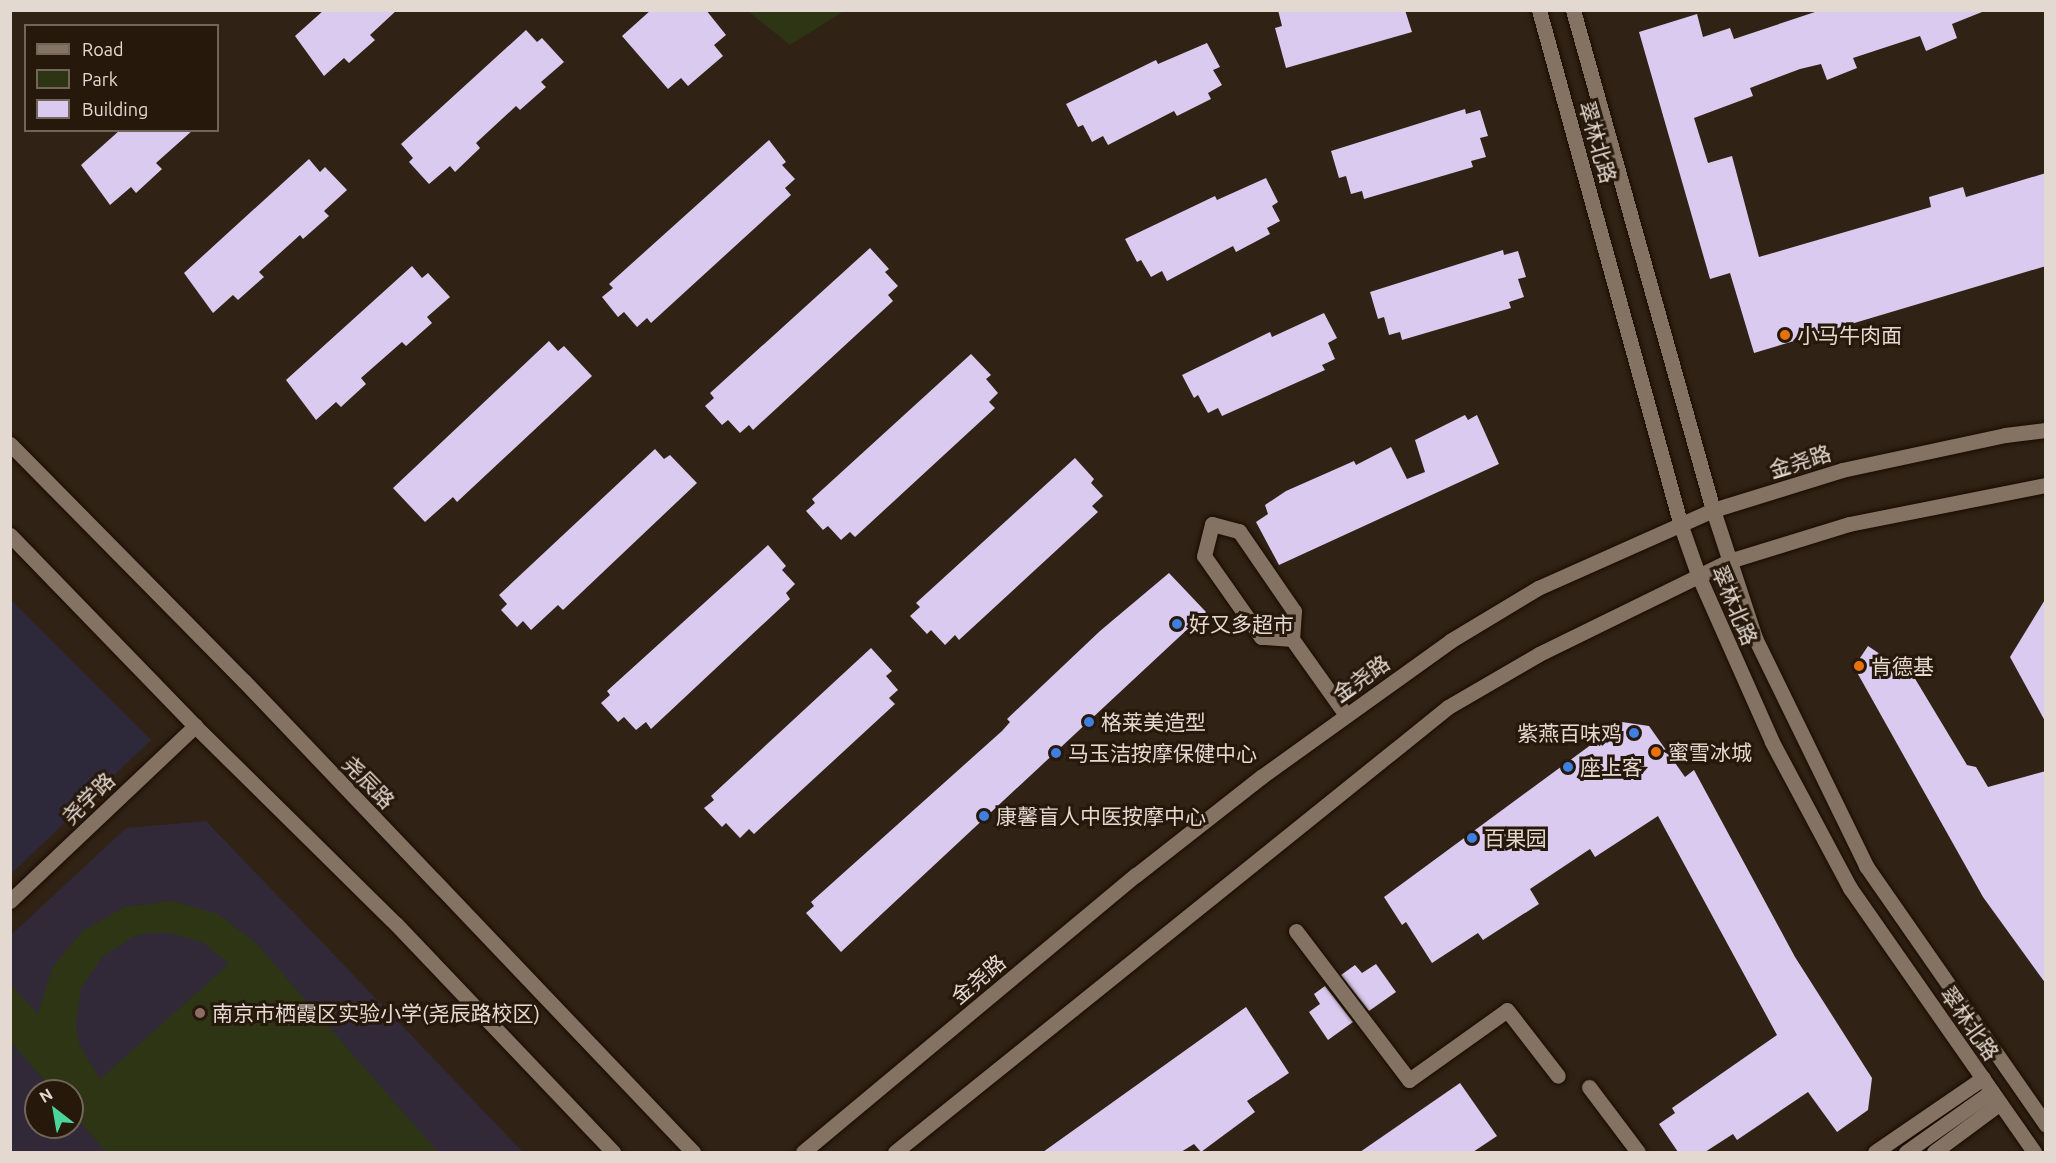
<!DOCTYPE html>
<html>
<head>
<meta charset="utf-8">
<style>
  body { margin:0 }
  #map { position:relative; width:2056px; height:1163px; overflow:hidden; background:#302214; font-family:Ubuntu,"Noto Sans SC",sans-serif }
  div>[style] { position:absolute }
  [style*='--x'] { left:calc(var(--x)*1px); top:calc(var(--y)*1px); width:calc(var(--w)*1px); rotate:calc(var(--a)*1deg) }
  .commercial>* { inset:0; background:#2d293a }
  .education>* { inset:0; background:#312838 }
  .green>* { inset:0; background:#2d3515 }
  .building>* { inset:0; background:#dbcaef }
  .roads { filter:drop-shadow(0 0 2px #180b01) drop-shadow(0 0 2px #180b01) }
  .street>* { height:15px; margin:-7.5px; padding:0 7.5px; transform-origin:7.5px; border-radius:7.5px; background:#847262 }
  .secondary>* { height:15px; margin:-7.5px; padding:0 7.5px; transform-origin:7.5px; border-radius:7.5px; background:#847262 }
  .dots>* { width:16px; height:16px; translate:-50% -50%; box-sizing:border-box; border:3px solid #26180a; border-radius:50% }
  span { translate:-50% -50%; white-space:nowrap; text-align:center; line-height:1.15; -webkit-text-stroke:6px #26180a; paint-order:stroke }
  .street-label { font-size:21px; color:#e3d9d0 }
  .poi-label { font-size:21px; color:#e3d9d0 }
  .left { translate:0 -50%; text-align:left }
  .right { translate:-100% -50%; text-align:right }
  .frame { position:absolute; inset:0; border:12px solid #e3d9d0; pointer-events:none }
  .legend { position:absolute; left:24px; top:24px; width:195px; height:108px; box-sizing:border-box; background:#26180a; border:2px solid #726559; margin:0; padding:8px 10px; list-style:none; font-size:18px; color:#e3d9d0 }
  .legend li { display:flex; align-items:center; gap:12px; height:30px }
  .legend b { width:30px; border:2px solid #726559 }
  .north { position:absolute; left:24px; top:1079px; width:60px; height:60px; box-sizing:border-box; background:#26180a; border:2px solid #726559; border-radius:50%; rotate:329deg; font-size:16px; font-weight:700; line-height:24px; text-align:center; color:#e3d9d0 }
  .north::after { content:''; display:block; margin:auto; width:21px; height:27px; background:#4bd49b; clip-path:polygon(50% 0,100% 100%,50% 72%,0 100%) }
</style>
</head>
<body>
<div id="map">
  <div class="commercial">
    <i style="clip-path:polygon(11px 600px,151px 740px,11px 874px)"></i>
  </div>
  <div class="education">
    <i style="clip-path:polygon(evenodd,206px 821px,523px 1152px,11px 1152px,11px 935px,126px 828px,206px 821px,36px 1091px,72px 1091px,72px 1127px,36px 1127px,36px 1091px)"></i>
  </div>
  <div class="green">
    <i style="clip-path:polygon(748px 11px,844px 11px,790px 45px)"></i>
    <i style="clip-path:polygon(evenodd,172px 901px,218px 914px,256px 943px,438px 1152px,106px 1152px,72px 1113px,72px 1091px,53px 1091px,11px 1042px,11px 985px,38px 1014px,52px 968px,83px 930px,125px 907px,172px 901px,150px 933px,168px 933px,202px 942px,229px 964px,100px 1079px,80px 1046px,76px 1027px,81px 988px,103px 956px,133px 937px,150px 933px)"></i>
  </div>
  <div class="building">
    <i style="clip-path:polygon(324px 10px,397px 10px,370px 35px,375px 40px,349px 63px,344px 58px,324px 76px,295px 36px)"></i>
    <i style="clip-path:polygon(651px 10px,706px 10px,726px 35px,714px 45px,723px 56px,688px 86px,681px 78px,668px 89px,622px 36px)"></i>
    <i style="clip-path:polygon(1278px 10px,1405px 10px,1412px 32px,1286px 68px,1275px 28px,1282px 26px)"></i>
    <i style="clip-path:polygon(1821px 10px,1982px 12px,1952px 24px,1957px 38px,1926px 51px,1920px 36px,1853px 58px,1857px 68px,1827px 80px,1821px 64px,1800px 69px,1750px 88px,1753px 96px,1694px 118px,1708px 163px,1732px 156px,1759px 257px,1931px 207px,1929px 197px,1963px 187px,1966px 197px,2046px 173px,2046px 266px,1754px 353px,1730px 273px,1710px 279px,1639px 32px,1697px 14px,1703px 37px,1730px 28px,1734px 39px)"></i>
    <i style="clip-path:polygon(526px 30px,537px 42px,542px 38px,564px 62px,541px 82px,546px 87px,520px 110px,516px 106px,476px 143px,480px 148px,455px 172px,450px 166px,429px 184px,409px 162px,413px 158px,401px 144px)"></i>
    <i style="clip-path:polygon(1207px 43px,1220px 67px,1213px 70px,1222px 85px,1208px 93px,1211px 99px,1177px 116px,1174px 111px,1108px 145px,1103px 136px,1092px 142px,1083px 125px,1078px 127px,1066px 104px,1156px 60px,1158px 64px)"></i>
    <i style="clip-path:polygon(1465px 109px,1466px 114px,1480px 110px,1488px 136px,1480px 138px,1486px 157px,1471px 161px,1473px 167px,1364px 199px,1362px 191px,1351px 194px,1346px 176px,1339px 178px,1331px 151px)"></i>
    <i style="clip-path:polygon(120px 130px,193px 130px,156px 163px,162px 169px,136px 193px,131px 187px,110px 205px,81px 165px)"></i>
    <i style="clip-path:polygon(769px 140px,786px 162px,782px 165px,795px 179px,785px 188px,791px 195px,651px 323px,647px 318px,637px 327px,624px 312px,618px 317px,602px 297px,613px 288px,609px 284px)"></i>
    <i style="clip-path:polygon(309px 159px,320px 172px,325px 167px,347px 190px,324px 211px,329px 216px,303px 239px,300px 235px,259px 272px,264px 277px,238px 300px,233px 295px,213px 313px,184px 273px)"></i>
    <i style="clip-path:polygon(1266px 178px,1278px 202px,1272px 206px,1280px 221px,1267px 228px,1270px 234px,1236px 252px,1233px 246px,1167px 281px,1162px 271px,1151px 277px,1141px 260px,1137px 262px,1125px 239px,1215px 196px,1217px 200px)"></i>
    <i style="clip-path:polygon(870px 248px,889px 269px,885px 272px,898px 286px,888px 295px,893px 301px,753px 430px,749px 425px,740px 433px,728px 420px,722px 425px,705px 406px,714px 398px,710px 393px)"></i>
    <i style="clip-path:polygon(1503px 250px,1504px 255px,1518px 251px,1526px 277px,1518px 279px,1524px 297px,1509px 302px,1511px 308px,1402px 340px,1400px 332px,1389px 335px,1384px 317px,1378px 319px,1370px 292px)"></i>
    <i style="clip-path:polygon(412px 266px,422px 278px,428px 273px,450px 297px,427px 317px,432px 323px,406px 346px,402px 342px,361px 378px,366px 384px,341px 407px,336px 402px,316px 420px,286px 380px)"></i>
    <i style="clip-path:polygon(1324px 313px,1337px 338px,1328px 343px,1335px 359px,1322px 365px,1325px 370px,1222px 416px,1218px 408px,1208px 413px,1198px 395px,1194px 398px,1182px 375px,1270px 332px,1272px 337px)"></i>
    <i style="clip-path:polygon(549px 341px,558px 351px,564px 346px,592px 376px,457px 502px,453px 497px,425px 522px,393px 488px)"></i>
    <i style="clip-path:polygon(971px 354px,991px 375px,986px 379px,998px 393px,989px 402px,995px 408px,855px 537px,850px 532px,841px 540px,828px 526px,823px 530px,806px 511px,815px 503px,812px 499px)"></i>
    <i style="clip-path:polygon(1465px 415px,1468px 420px,1477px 415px,1499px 464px,1279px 565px,1256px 522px,1268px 514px,1265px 505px,1286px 491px,1354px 461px,1356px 465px,1391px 447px,1407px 479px,1425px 472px,1415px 440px)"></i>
    <i style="clip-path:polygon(655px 449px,664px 459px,670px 455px,697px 483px,563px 610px,558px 605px,531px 630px,523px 621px,517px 627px,501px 610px,507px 604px,499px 595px)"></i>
    <i style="clip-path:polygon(1075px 458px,1094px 479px,1091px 483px,1103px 496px,1092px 506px,1098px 512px,959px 640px,955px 635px,945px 645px,931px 630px,927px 634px,910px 616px,920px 607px,916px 603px)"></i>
    <i style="clip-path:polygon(768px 545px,786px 566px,782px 570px,795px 584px,786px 593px,790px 599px,651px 729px,646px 722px,636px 730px,624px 717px,618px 722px,601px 703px,610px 695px,607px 691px)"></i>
    <i style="clip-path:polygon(1169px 573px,1206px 612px,841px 952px,806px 913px,814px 906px,811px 902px,1002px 731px,1010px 722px,1007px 719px,1100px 631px)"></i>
    <i style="clip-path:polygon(2046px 598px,2046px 723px,2010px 657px)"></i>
    <i style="clip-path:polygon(1868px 646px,1914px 677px,1967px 765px,1976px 767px,1988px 787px,2046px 771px,2046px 984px,1983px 897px,1854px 667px)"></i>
    <i style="clip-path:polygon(871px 648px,892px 671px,886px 676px,898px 690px,889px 698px,895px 704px,754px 834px,749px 829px,740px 838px,726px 823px,722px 827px,704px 808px,714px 800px,711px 796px)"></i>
    <i style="clip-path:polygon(1622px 722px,1649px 726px,1685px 777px,1694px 770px,1795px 957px,1872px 1078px,1868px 1110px,1837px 1132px,1808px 1092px,1737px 1140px,1733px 1134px,1705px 1152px,1678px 1152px,1659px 1124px,1675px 1113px,1672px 1108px,1777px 1035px,1658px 816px,1595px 857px,1590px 849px,1530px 889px,1539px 904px,1483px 940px,1478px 933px,1432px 963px,1406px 922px,1402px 925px,1384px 897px)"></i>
    <i style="clip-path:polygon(1376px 964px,1396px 992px,1369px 1011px,1341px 975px,1355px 965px,1362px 973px)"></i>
    <i style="clip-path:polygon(1325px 986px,1353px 1022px,1328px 1040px,1309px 1012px,1320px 1004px,1314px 994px)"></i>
    <i style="clip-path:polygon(1246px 1007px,1289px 1073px,1247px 1101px,1255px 1112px,1201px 1152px,1194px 1144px,1181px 1152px,1043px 1152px)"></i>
    <i style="clip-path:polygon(1460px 1083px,1497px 1136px,1473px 1152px,1360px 1152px)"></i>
  </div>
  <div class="roads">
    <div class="street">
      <i style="--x:1292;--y:639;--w:31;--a:-176"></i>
      <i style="--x:1261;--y:637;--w:99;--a:-125.1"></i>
      <i style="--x:1204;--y:556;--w:33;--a:-76"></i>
      <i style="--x:1212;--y:524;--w:28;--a:15"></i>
      <i style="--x:1239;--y:531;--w:97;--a:55.5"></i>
      <i style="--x:1294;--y:611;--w:28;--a:94"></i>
      <i style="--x:1292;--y:639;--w:93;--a:54.6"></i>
      <i style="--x:10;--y:901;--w:255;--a:-43.4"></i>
      <i style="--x:1296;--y:931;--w:187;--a:52.8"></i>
      <i style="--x:1409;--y:1080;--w:120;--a:-35.5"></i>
      <i style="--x:1507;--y:1010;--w:83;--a:52.3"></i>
      <i style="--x:1589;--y:1087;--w:81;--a:53"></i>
      <i style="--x:1875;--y:1152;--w:131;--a:-34.4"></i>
      <i style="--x:1906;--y:1152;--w:105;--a:-35.3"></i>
      <i style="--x:1934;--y:1152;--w:82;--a:-36.6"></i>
    </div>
    <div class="secondary">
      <i style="--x:1539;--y:10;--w:535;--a:74.61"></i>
      <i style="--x:1681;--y:526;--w:54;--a:70.6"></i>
      <i style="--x:1699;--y:577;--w:180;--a:66.1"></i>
      <i style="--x:1772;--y:742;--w:166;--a:61.9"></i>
      <i style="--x:1850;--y:888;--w:322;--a:55.1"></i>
      <i style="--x:1573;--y:10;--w:519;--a:74.36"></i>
      <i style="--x:1713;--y:510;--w:135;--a:71.8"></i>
      <i style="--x:1755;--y:638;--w:254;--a:64"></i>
      <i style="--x:1866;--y:866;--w:315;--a:55.2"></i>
      <i style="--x:10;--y:444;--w:333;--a:45.4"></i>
      <i style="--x:244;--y:681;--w:651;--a:46.37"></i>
      <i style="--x:10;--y:535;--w:266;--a:45.9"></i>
      <i style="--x:195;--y:726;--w:282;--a:44.6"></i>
      <i style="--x:396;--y:924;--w:315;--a:46.4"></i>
      <i style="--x:803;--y:1152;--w:433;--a:-39.8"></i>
      <i style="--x:1136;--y:875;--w:159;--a:-38.1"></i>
      <i style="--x:1261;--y:777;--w:233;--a:-35.7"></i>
      <i style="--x:1450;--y:641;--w:103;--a:-31.1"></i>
      <i style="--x:1538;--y:588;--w:192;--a:-24"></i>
      <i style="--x:1713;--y:510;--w:135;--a:-17.2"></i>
      <i style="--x:1842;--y:470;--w:167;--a:-12.1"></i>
      <i style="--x:2005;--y:435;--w:41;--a:-7"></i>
      <i style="--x:895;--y:1152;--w:710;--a:-38.82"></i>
      <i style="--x:1448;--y:707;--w:105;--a:-30.2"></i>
      <i style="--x:1539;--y:654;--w:212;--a:-26.1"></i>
      <i style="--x:1729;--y:561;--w:126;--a:-17.1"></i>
      <i style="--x:1849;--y:524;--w:201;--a:-11.2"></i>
    </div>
  </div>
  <div class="dots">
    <i style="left:1785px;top:335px;background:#e8710a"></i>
    <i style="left:1177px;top:624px;background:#3f7fe0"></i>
    <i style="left:1859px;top:666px;background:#e8710a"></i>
    <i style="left:1089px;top:722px;background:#3f7fe0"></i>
    <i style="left:1634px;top:733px;background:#3f7fe0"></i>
    <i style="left:1656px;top:752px;background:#e8710a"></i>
    <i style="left:1056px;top:753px;background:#3f7fe0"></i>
    <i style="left:1568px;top:767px;background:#3f7fe0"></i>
    <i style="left:984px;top:816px;background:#3f7fe0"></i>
    <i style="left:1472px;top:838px;background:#3f7fe0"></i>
    <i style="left:200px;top:1013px;background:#8d6e63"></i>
  </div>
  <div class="street-label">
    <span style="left:1598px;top:142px;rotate:74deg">翠林北路</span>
    <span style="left:1800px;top:461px;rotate:-17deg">金尧路</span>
    <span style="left:1735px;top:605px;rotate:67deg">翠林北路</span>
    <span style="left:1361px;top:678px;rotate:-35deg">金尧路</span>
    <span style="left:369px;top:782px;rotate:46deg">尧辰路</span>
    <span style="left:88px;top:798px;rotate:-44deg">尧学路</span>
    <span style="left:978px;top:979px;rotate:-40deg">金尧路</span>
    <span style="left:1970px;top:1023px;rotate:55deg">翠林北路</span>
  </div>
  <div class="poi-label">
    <span class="left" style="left:1797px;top:335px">小马牛肉面</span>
    <span class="left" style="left:1189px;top:624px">好又多超市</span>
    <span class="left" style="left:1871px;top:666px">肯德基</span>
    <span class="left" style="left:1101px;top:722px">格莱美造型</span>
    <span class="right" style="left:1622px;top:733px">紫燕百味鸡</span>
    <span class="left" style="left:1668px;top:752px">蜜雪冰城</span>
    <span class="left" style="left:1068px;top:753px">马玉洁按摩保健中心</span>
    <span class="left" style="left:1580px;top:767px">座上客</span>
    <span class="left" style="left:996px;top:816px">康馨盲人中医按摩中心</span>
    <span class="left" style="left:1484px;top:838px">百果园</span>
    <span class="left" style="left:212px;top:1013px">南京市栖霞区实验小学(尧辰路校区)</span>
  </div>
  <div class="frame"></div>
  <ul class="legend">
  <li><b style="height:8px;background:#847262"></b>Road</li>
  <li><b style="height:16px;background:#2d3515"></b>Park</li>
  <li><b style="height:16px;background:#dbcaef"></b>Building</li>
  </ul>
  <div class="north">N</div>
</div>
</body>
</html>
